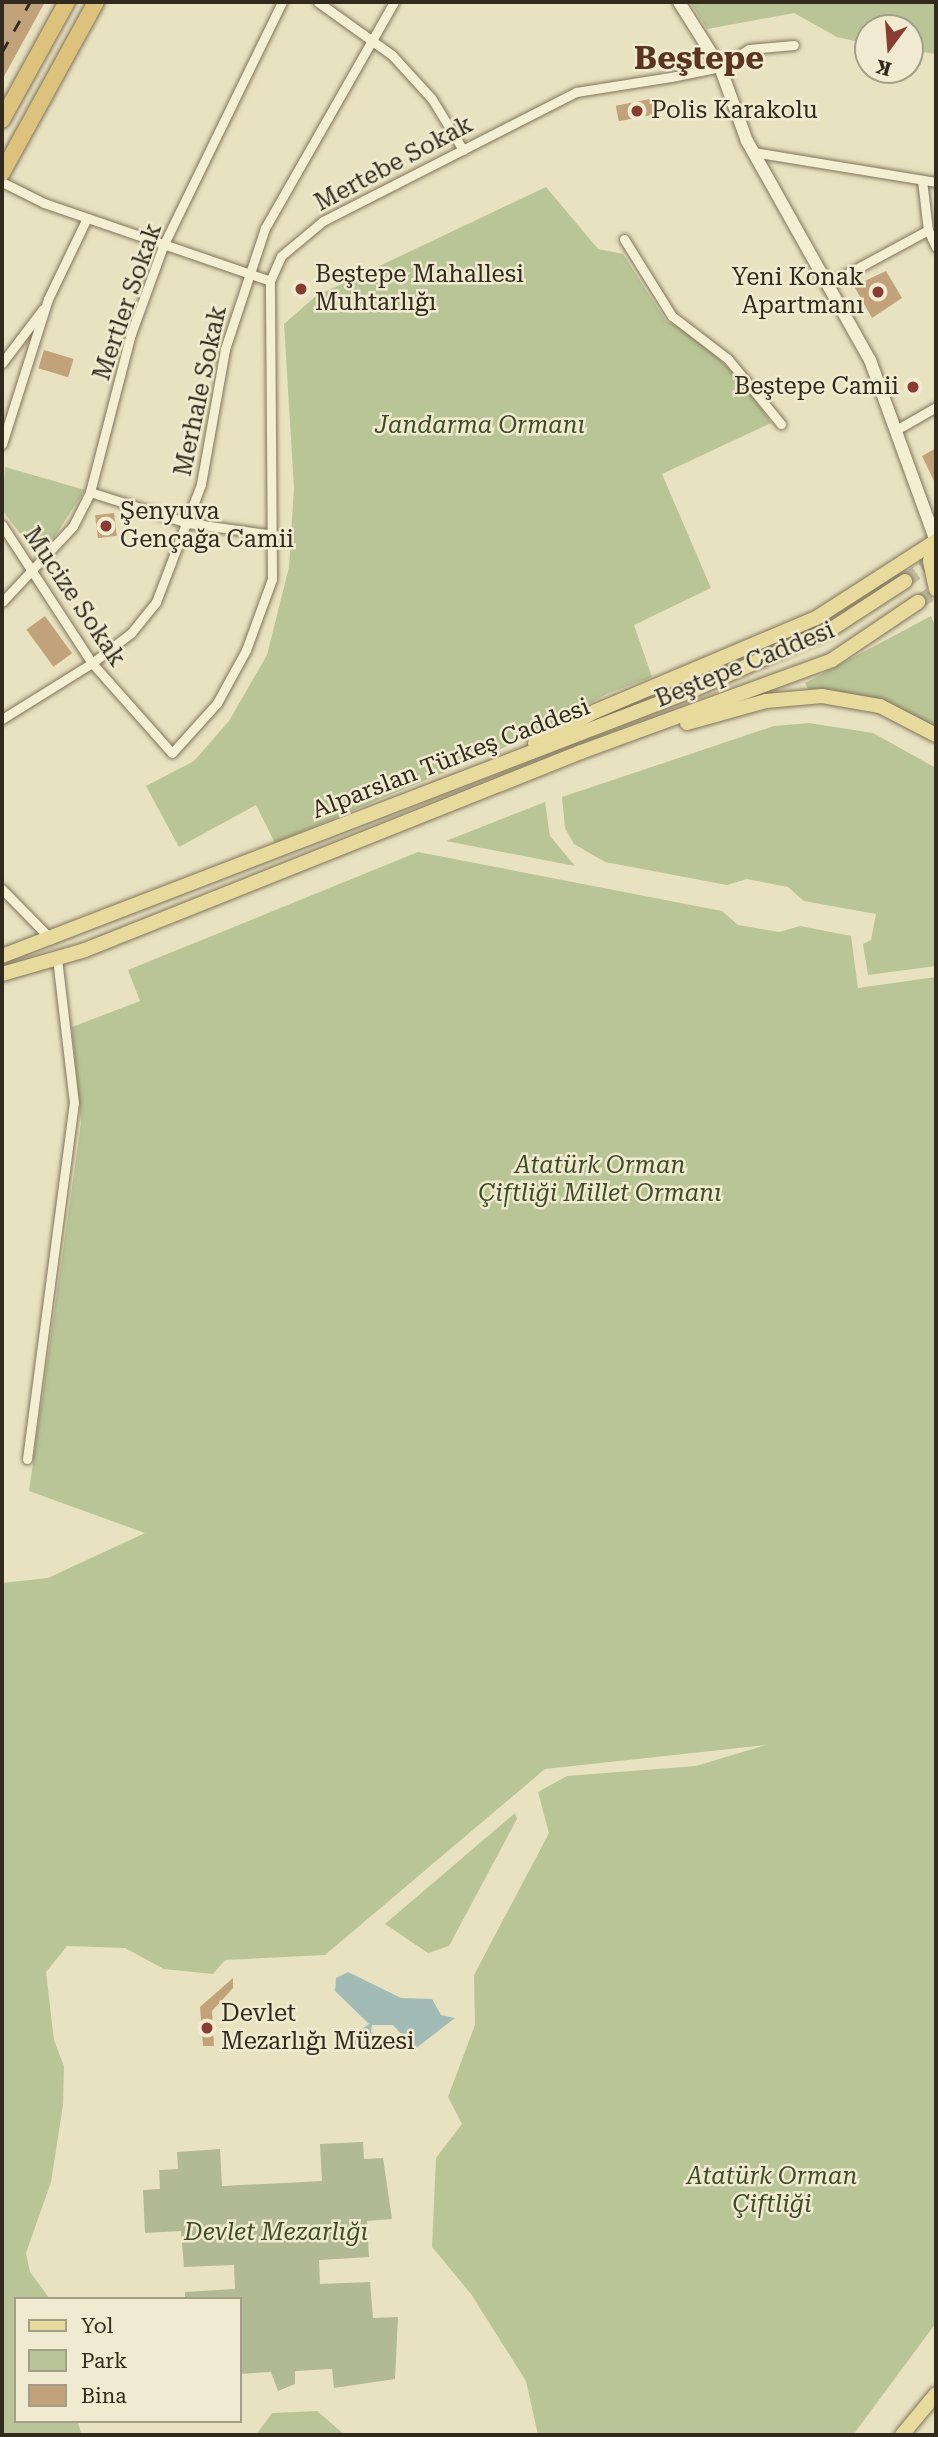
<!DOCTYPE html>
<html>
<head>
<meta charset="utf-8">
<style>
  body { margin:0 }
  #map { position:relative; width:938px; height:2437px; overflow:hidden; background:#e8e2c1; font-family:"Roboto Serif",serif }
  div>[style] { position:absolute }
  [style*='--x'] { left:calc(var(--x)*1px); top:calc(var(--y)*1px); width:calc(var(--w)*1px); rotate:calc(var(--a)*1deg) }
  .green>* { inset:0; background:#b9c597 }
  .cemetery>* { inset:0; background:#b1ba95 }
  .water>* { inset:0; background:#a3bbb7 }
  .building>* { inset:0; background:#c2a27b; transform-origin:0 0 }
  .primary-tunnel>* { height:14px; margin-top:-7px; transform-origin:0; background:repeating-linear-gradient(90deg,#c3bda0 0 14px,transparent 0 21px) }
  .roads { filter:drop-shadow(0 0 2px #80735b) drop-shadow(0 0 2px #80735b) }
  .minor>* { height:9px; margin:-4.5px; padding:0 4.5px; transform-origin:4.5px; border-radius:4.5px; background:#f4efd3 }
  .secondary>* { height:12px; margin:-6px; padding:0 6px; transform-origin:6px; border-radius:6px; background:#f4efd3 }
  .primary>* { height:14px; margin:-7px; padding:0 7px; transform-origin:7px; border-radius:7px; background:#e8da9d }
  .trunk>* { height:16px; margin:-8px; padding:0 8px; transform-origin:8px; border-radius:8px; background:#dcc27c }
  .rail>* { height:2.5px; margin-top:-1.25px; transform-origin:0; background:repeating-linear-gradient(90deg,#312a1d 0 12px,transparent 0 24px) }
  .dots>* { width:19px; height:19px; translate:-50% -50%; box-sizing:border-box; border:4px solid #f0ebd0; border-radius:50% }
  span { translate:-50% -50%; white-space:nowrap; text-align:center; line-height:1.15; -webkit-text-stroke:5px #f0ebd0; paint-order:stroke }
  .poi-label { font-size:24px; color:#312a1d }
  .left { translate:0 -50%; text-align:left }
  .right { translate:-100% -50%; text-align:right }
  .street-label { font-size:24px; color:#312a1d }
  .park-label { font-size:24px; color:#3d4b26; font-style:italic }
  .district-label { font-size:32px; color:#593522; font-weight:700 }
  .frame { position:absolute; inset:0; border:4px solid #312a1d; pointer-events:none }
  .legend { position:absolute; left:14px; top:2297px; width:228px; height:126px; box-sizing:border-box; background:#f0ebd0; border:2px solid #a49e88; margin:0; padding:9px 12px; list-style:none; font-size:21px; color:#312a1d }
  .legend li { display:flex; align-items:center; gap:14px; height:35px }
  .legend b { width:35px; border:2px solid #a49e88 }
  .north { position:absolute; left:854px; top:14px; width:70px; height:70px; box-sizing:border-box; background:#f0ebd0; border:2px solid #a49e88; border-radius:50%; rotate:196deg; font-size:19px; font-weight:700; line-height:28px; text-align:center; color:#312a1d }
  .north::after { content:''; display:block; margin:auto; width:24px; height:32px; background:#883d32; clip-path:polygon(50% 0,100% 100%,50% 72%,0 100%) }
</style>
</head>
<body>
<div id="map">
  <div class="green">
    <i style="clip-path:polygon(690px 2px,936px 2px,936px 54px,910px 50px,910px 28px,868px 28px,868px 44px,837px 37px,794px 13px,707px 29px)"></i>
    <i style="clip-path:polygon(546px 187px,598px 249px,623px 254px,666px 321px,688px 331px,741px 379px,771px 423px,662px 474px,711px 588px,634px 625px,652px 677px,607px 694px,510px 745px,275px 843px,256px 805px,179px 847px,146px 786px,194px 761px,229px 721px,267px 655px,289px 567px,294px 488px,284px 324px,316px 296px)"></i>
    <i style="clip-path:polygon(5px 467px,85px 490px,40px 559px,2px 510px)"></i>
    <i style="clip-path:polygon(931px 616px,936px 628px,936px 728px,867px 696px,809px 691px,805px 683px)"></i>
    <i style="clip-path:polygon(809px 723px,873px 733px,936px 768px,936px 966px,868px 975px,863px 944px,871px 940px,876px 914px,804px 901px,788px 887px,747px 879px,727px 885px,605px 862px,574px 844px,565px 828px,562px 797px,774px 726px)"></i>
    <i style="clip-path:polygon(545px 802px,550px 836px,575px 866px,446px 841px)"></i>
    <i style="clip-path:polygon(418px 852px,722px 911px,738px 925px,779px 932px,800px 926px,851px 936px,858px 988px,936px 977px,936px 2323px,853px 2435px,538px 2435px,526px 2381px,471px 2294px,432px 2247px,436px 2158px,462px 2124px,448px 2097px,475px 2025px,474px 1975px,549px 1833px,538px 1792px,567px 1776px,696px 1766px,766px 1745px,545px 1769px,325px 1955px,225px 1960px,213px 1974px,164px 1969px,125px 1948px,67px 1946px,46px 1972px,54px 2040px,64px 2066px,63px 2105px,51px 2182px,26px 2253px,30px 2272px,50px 2299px,16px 2299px,16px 2421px,77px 2421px,82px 2435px,2px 2435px,2px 1583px,48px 1578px,145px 1533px,29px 1491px,81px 1123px,72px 1027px,140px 1001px,128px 970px)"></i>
    <i style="clip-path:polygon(515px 1813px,517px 1819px,449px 1946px,428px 1953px,385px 1924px)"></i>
    <i style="clip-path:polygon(317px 2411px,345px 2435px,256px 2435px,272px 2413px)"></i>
  </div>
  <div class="cemetery">
    <i style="clip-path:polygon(363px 2142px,364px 2159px,383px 2158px,392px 2219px,367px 2221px,369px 2257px,319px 2260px,320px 2284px,370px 2282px,373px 2318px,398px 2317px,395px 2379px,334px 2388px,332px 2369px,295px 2371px,295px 2384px,278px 2391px,271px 2372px,240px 2374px,240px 2299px,185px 2299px,185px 2292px,235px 2289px,234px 2265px,184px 2267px,181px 2231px,145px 2233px,143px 2190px,160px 2189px,159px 2170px,178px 2169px,177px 2152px,220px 2149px,222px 2186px,284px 2183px,322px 2181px,320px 2144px)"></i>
  </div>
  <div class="water">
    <i style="clip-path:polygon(348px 1972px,401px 1998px,432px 1999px,441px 2015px,455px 2018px,415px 2049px,393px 2025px,372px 2025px,371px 2032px,383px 2038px,377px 2044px,341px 2045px,369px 2024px,335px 1991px,336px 1978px)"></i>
  </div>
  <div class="building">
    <i style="clip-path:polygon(2px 2px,45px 2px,2px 80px)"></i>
    <i style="left:655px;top:98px;width:16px;height:40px;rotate:79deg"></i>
    <i style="clip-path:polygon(886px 271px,902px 298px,872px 318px,854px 286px)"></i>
    <i style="left:44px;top:350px;width:31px;height:19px;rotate:17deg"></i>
    <i style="clip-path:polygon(936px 448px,936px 485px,922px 456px)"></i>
    <i style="left:114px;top:513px;width:23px;height:19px;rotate:83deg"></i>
    <i style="left:45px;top:616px;width:46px;height:23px;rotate:54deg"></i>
    <i style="clip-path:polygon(233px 1978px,233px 1988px,212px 2011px,214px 2046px,203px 2046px,200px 2007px)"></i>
  </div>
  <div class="primary-tunnel">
    <i style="--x:905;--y:581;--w:37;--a:-34"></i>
    <i style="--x:918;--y:602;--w:21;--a:-31"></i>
  </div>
  <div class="roads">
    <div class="minor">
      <i style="--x:318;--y:2;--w:91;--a:35.6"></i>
      <i style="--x:392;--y:55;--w:59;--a:47.7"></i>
      <i style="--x:432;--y:99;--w:60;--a:58.7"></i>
      <i style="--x:753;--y:152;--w:185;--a:9.3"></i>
      <i style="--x:922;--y:180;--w:50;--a:83.2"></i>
      <i style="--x:928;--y:230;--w:19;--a:65"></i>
      <i style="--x:2;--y:182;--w:47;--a:26.6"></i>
      <i style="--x:44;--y:203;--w:239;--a:19"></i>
      <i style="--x:624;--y:239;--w:91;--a:58.1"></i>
      <i style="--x:672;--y:316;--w:71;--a:37.5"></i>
      <i style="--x:728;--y:359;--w:84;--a:50.8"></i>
      <i style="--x:830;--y:283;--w:111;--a:-28.4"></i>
      <i style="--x:2;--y:363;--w:68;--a:-52.8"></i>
      <i style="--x:896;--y:430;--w:46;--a:-29.9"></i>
      <i style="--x:2;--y:444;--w:152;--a:-72.4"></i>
      <i style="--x:48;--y:299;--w:90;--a:-64.3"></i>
      <i style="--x:90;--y:492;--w:103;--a:17.6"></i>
      <i style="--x:188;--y:523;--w:88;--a:7.9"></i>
      <i style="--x:2;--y:525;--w:165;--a:56.9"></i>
      <i style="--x:92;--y:663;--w:120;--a:48.4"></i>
      <i style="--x:172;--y:753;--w:67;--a:-48"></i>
      <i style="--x:217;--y:703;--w:60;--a:-61.3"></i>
      <i style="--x:246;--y:650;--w:76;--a:-69.9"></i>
      <i style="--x:272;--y:579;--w:298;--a:-90.4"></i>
      <i style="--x:270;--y:281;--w:27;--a:-66"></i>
      <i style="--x:281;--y:256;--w:55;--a:-39.8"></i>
      <i style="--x:323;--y:221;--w:284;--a:-27"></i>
      <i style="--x:576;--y:92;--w:96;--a:-9"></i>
      <i style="--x:671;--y:77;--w:50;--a:-11.5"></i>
      <i style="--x:720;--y:67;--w:34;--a:-32"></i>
      <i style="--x:749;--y:49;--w:45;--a:-5.1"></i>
      <i style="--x:2;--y:602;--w:104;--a:-46.9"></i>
      <i style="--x:73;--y:526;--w:38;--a:-63"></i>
      <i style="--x:90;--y:492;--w:163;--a:-75.5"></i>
      <i style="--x:131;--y:334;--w:94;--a:-70"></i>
      <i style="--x:163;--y:246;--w:271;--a:-64"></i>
      <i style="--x:2;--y:719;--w:106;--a:-31.9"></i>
      <i style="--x:92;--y:663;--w:49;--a:-37.6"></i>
      <i style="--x:131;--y:633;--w:40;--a:-51"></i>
      <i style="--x:156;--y:602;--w:126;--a:-69.1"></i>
      <i style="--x:201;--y:484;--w:137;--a:-79.9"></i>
      <i style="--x:225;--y:349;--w:127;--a:-71.7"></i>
      <i style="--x:265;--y:228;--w:260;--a:-60.3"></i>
      <i style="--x:2;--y:889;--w:70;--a:45.6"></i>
      <i style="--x:27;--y:1459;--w:359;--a:-82.5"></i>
      <i style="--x:74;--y:1103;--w:145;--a:-96.7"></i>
    </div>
    <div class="secondary">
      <i style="--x:679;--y:2;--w:77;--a:57.8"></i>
      <i style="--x:720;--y:67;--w:79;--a:70"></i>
      <i style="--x:747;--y:141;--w:251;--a:60.7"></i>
      <i style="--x:870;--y:360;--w:193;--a:70"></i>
    </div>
    <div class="primary">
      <i style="--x:936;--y:542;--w:20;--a:108"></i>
      <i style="--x:930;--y:561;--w:29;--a:78"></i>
      <i style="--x:687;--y:723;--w:82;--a:-15.6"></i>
      <i style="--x:766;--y:701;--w:56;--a:-5.1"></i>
      <i style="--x:822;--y:696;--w:59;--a:9.8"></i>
      <i style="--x:880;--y:706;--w:63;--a:27.4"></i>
      <i style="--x:535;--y:743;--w:69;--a:-27.7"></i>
      <i style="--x:596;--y:711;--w:239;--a:-22.9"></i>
      <i style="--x:816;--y:618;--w:143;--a:-32.7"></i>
      <i style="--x:2;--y:956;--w:740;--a:-21.05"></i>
      <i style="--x:693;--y:690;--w:153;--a:-23.9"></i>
      <i style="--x:833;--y:628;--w:86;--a:-33.1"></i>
      <i style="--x:2;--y:974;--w:86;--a:-16.1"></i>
      <i style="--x:85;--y:950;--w:534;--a:-21.76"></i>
      <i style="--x:581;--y:752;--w:267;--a:-20.1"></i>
      <i style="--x:832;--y:660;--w:104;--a:-34"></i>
      <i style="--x:902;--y:2435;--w:53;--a:-50.3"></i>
    </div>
    <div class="trunk">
      <i style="--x:2;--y:120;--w:135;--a:-61.2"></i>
      <i style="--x:2;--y:173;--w:195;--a:-61.2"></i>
    </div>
  </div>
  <div class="rail">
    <i style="--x:2;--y:52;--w:57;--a:-60.8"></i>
  </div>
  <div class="dots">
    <i style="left:637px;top:111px;background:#883d32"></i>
    <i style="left:301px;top:289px;background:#883d32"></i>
    <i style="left:878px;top:292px;background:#883d32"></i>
    <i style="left:913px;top:387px;background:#883d32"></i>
    <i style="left:106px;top:526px;background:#883d32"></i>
    <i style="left:207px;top:2028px;background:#883d32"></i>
  </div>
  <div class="poi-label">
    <span class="left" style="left:651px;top:111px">Polis Karakolu</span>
    <span class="left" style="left:315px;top:289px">Beştepe Mahallesi<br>Muhtarlığı</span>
    <span class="right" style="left:864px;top:292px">Yeni Konak<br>Apartmanı</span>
    <span class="right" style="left:899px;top:387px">Beştepe Camii</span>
    <span class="left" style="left:120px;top:526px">Şenyuva<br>Gençağa Camii</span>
    <span class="left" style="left:221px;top:2028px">Devlet<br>Mezarlığı Müzesi</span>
  </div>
  <div class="street-label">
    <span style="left:394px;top:164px;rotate:-28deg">Mertebe Sokak</span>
    <span style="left:128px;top:302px;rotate:-71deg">Mertler Sokak</span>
    <span style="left:201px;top:391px;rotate:-78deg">Merhale Sokak</span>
    <span style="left:74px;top:597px;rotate:56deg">Mucize Sokak</span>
    <span style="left:745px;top:665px;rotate:-22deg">Beştepe Caddesi</span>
    <span style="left:451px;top:759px;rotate:-21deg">Alparslan Türkeş Caddesi</span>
  </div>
  <div class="park-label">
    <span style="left:480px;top:426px">Jandarma Ormanı</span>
    <span style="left:600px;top:1180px">Atatürk Orman<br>Çiftliği Millet Ormanı</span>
    <span style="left:772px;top:2191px">Atatürk Orman<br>Çiftliği</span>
    <span style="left:276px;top:2233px">Devlet Mezarlığı</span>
  </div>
  <div class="district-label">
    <span style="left:699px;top:58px">Beştepe</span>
  </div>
  <div class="frame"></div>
  <ul class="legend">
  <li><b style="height:9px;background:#e8da9d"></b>Yol</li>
  <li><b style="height:19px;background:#b9c597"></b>Park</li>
  <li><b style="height:19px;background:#c2a27b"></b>Bina</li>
  </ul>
  <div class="north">K</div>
</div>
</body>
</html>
